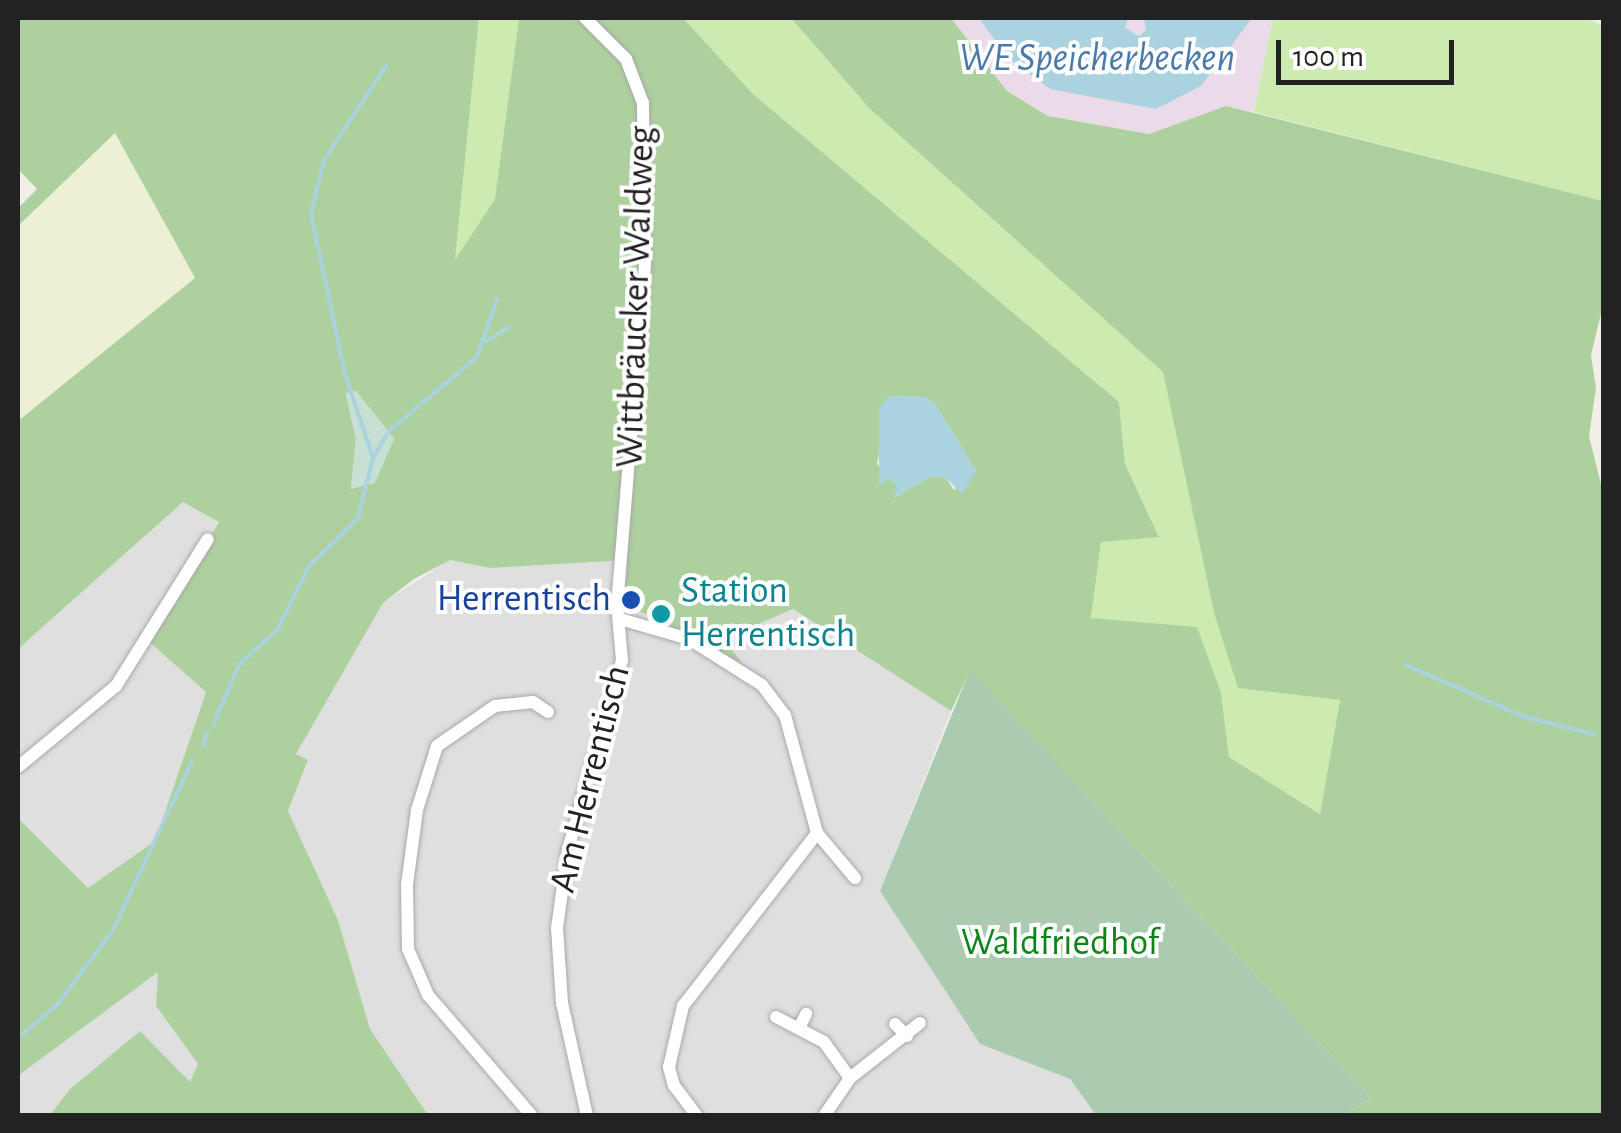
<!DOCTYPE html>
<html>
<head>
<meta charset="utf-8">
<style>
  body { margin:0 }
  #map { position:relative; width:1621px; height:1133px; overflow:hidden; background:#f2efe9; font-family:"Alegreya Sans",sans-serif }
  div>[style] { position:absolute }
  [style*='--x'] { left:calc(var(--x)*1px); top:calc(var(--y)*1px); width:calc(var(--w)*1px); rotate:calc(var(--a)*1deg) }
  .residential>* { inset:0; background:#e0dfdf }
  .industrial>* { inset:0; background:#ebdbe8 }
  .farmland>* { inset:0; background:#eef0d5 }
  .grass>* { inset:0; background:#cdebb0 }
  .forest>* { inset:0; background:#add19e }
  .wetland>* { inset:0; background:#c6e0d4 }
  .cemetery>* { inset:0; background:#aacbaf }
  .water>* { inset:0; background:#aad3df }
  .stream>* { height:4px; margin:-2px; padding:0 2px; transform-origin:2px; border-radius:2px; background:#aad3df }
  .roads { filter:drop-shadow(0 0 2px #a9a9a9) drop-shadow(0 0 2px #a9a9a9) }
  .minor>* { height:12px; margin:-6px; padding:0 6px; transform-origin:6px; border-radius:6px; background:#fff }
  .dots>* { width:28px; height:28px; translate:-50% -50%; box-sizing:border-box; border:5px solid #fff; border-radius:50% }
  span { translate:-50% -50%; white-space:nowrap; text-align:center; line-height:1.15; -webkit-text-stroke:8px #fff; paint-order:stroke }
  .street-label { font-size:38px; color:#222 }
  .culture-label { font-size:38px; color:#0d838f }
  .left { translate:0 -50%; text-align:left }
  .transit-label { font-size:38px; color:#164399 }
  .right { translate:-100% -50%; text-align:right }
  .park-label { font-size:38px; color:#0c8416 }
  .water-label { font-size:40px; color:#4a7aab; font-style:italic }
  .frame { position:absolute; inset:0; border:20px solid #222; pointer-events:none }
  .scale { position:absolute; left:1276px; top:40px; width:178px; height:45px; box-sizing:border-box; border:5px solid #222; border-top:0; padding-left:12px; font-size:30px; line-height:35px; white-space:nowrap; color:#222; -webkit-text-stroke:8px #fff; paint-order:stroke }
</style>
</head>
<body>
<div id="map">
  <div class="residential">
    <i style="clip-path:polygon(183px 502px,219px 521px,208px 539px,206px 691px,155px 841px,88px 888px,18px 818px,18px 649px)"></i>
    <i style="clip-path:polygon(449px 560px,490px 568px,628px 560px,625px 604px,738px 661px,724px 639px,793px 609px,951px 711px,880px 891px,980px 1044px,1070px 1079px,1096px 1115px,428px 1115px,370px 1029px,338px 920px,288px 811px,308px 761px,295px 755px,383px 603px)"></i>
    <i style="clip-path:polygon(159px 971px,156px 1007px,198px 1064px,191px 1083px,69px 1090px,50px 1115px,18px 1115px,18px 1076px)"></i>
  </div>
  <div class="industrial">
    <i style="clip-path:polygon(951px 18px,1273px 18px,1254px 112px,1226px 106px,1149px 134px,1048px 116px,1007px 91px)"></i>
  </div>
  <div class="farmland">
    <i style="clip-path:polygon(115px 133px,195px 278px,18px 421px,18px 226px)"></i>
  </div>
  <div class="grass">
    <i style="clip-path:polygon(479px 18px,519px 18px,495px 200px,454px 262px)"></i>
    <i style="clip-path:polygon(683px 18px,791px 18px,869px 108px,1163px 372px,1214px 613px,1340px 699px,1320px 814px,1229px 757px,1221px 693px,1091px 619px,1101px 542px,1159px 536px,1125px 464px,1119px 402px,752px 93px)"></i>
    <i style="clip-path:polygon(1273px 18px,1587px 18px,1603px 26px,1603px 201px,1254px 112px)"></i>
  </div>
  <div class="forest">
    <i style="clip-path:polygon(evenodd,18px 18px,479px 18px,455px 260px,495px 199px,519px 18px,683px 18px,752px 93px,1119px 402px,1125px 464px,1159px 537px,1101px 542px,1091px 618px,1197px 627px,1221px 693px,1229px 757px,1320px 814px,1340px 700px,1238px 688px,1214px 613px,1163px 372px,869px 108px,791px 18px,951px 18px,1007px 91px,1048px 116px,1149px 134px,1226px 106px,1603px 201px,1603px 305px,1591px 355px,1596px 388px,1589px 436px,1604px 496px,1603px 1115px,1345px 1115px,1371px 1098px,970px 671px,951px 711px,793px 609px,724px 639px,742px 663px,625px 604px,627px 560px,490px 568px,450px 560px,414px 579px,383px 603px,296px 754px,308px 760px,288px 811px,338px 920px,370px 1029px,428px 1115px,50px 1115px,69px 1090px,140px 1031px,190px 1082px,198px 1064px,156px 1006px,158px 972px,18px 1076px,18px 818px,88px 888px,155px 841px,206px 692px,146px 639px,219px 522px,183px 502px,18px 649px,18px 421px,195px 278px,115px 133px,18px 226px,18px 208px,37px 189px,18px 169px,18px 18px,356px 391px,394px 439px,384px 460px,351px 489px,356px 439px,346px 394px,356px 391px,18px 18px,889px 396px,924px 397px,935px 404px,976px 471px,954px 490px,946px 478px,931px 476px,895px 497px,898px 488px,877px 464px,889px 396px)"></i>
  </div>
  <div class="wetland">
    <i style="clip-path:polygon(356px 391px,394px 439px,375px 483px,351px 489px,356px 439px,346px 393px)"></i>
  </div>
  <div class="cemetery">
    <i style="clip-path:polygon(970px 670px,1155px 868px,1371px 1098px,1345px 1115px,1096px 1115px,1070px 1079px,980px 1044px,880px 891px)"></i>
  </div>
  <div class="water">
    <i style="clip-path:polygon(979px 18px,1128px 18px,1125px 28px,1139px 36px,1146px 30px,1144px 18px,1252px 18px,1201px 86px,1156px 109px,1050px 89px,1007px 57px)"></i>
    <i style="clip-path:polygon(888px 396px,924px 397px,935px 404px,976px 471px,962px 494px,946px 478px,931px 476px,893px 498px,897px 488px,890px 478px,879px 486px,879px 409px)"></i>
  </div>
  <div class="stream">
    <i style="--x:487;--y:341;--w:25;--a:-32"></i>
    <i style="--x:373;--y:458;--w:89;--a:-108.4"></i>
    <i style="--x:345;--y:374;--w:164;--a:-102"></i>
    <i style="--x:311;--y:214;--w:56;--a:-76.5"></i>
    <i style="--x:324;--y:160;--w:113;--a:-56.6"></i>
    <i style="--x:1406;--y:665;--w:130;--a:23.6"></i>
    <i style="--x:1525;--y:717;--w:70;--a:14"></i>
    <i style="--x:213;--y:725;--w:65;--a:-66.6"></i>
    <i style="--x:239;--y:665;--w:52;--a:-42.6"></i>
    <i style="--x:277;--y:630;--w:72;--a:-63.4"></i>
    <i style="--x:309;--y:566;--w:69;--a:-44.4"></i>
    <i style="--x:358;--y:518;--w:62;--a:-76"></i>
    <i style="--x:373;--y:458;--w:30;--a:-60"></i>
    <i style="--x:388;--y:432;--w:116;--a:-40.1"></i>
    <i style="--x:477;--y:357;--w:61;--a:-71"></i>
    <i style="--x:203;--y:745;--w:13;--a:-72"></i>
    <i style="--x:18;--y:1038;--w:51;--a:-40.2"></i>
    <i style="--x:57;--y:1005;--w:91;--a:-53"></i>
    <i style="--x:112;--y:932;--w:189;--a:-64.9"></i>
  </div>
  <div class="roads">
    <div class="minor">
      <i style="--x:585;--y:18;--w:58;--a:45"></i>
      <i style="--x:626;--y:59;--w:47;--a:68.9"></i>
      <i style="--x:643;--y:103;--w:162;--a:89.3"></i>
      <i style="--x:645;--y:265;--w:340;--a:94.7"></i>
      <i style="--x:617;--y:604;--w:56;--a:84.9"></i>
      <i style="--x:622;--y:660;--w:197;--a:105.9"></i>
      <i style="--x:568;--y:849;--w:80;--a:97.9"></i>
      <i style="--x:557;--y:928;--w:75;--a:86.2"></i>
      <i style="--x:562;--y:1003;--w:116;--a:77.5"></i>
      <i style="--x:620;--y:619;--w:72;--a:16.2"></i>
      <i style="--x:689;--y:639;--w:86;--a:32.2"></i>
      <i style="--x:762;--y:685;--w:38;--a:53"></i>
      <i style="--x:785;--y:715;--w:122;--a:74.8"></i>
      <i style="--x:817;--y:833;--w:59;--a:49.8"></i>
      <i style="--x:18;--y:767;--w:127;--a:-39.6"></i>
      <i style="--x:116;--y:686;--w:173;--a:-58"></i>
      <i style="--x:776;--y:1017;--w:54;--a:27.5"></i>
      <i style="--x:824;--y:1042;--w:44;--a:54.2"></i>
      <i style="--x:895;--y:1024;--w:17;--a:45"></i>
      <i style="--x:799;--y:1028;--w:16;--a:-63"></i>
      <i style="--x:532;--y:1116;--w:160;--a:-130.7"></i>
      <i style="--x:428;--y:995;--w:50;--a:-113.5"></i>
      <i style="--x:408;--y:949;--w:64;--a:-90.9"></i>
      <i style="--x:407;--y:885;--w:76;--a:-82.4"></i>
      <i style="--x:417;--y:810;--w:67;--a:-72.6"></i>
      <i style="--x:437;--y:746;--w:70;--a:-34.6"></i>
      <i style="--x:495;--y:706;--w:38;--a:-6"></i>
      <i style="--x:533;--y:702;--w:18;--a:34"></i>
      <i style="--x:697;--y:1116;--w:38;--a:-127"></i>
      <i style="--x:674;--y:1086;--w:20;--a:-105"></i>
      <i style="--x:669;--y:1067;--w:63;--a:-77.1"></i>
      <i style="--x:683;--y:1006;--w:219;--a:-52.2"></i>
      <i style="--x:824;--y:1116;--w:46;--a:-55.6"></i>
      <i style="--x:850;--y:1078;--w:89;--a:-38.2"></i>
    </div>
  </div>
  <div class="dots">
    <i style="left:631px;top:600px;background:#1a4fb4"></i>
    <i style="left:661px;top:614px;background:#0f9aa8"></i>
  </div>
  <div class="street-label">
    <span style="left:637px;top:297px;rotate:-88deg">Wittbräucker Waldweg</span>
    <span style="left:591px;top:779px;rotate:-76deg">Am Herrentisch</span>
  </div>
  <div class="culture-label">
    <span class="left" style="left:681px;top:614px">Station<br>Herrentisch</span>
  </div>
  <div class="transit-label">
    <span class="right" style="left:611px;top:600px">Herrentisch</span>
  </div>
  <div class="park-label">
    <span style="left:1060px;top:944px">Waldfriedhof</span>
  </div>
  <div class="water-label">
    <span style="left:1097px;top:58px">WE Speicherbecken</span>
  </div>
  <div class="frame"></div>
  <div class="scale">100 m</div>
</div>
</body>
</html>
